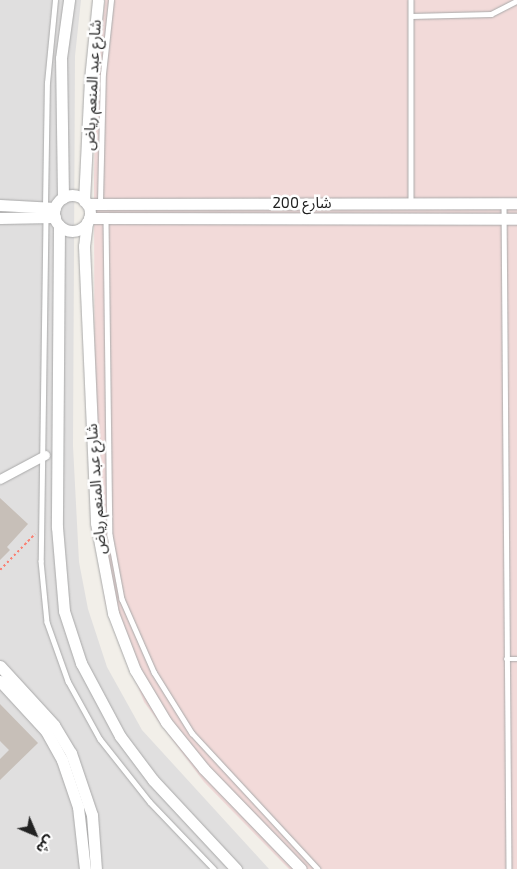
<!DOCTYPE html>
<html>
<head>
<meta charset="utf-8">
<style>
  body { margin:0 }
  #map { position:relative; width:517px; height:869px; overflow:hidden; background:#f2efe9; font-family:"Exo 2","Noto Sans Arabic",sans-serif }
  div>[style] { position:absolute }
  [style*='--x'] { left:calc(var(--x)*1px); top:calc(var(--y)*1px); width:calc(var(--w)*1px); rotate:calc(var(--a)*1deg) }
  .residential>* { inset:0; background:#e0dfdf }
  .commercial>* { inset:0; background:#f2dad9 }
  .building>* { inset:0; background:#c7bfb8 }
  .path>* { height:2px; margin-top:-1px; transform-origin:0; background:repeating-linear-gradient(90deg,#fa8072 0 2.5px,transparent 0 5px) }
  .roads { filter:drop-shadow(0 0 1px #a9a9a9) drop-shadow(0 0 1px #a9a9a9) }
  .service>* { height:4.5px; margin:-2.25px; padding:0 2.25px; transform-origin:2.25px; border-radius:2.25px; background:#fff }
  .minor>* { height:9px; margin:-4.5px; padding:0 4.5px; transform-origin:4.5px; border-radius:4.5px; background:#fff }
  .tertiary>* { height:11px; margin:-5.5px; padding:0 5.5px; transform-origin:5.5px; border-radius:5.5px; background:#fff }
  .tertiary>.ring { margin:-5.5px; padding:0; box-sizing:content-box; background:none; border:11px solid #fff; border-radius:50% }
  span { translate:-50% -50%; white-space:nowrap; text-align:center; line-height:1.15; -webkit-text-stroke:5px #fff; paint-order:stroke }
  .street-label { font-size:15px; color:#222 }
  .north { position:absolute; left:10px; top:809px; width:50px; height:50px; -webkit-text-stroke:4px #fff; paint-order:stroke; rotate:135deg; font-size:14px; font-weight:700; line-height:20px; text-align:center; color:#222 }
  .north::after { content:''; display:block; margin:auto; width:18px; height:22px; background:#222; clip-path:polygon(50% 0,100% 100%,50% 72%,0 100%) }
</style>
</head>
<body>
<div id="map">
  <div class="residential">
    <i style="clip-path:polygon(0 0,81px 0,75px 56px,73px 446px,79px 562px,88px 609px,107px 667px,142px 730px,269px 869px,0 869px)"></i>
  </div>
  <div class="commercial">
    <i style="clip-path:polygon(105px 0,517px 0,517px 869px,289px 869px,204px 782px,144px 702px,105px 602px,95px 524px,94px 178px,96px 73px)"></i>
  </div>
  <div class="building">
    <i style="clip-path:polygon(0 498px,28px 524px,7px 547px,10px 550px,0 560px)"></i>
    <i style="clip-path:polygon(0 704px,38px 743px,0 780px,0 759px,9px 750px,0 741px)"></i>
  </div>
  <div class="path">
    <i style="--x:0;--y:570;--w:50;--a:-45.8"></i>
  </div>
  <div class="roads">
    <div class="service">
      <i style="--x:411;--y:0;--w:202;--a:90"></i>
      <i style="--x:411;--y:16;--w:80;--a:-1.4"></i>
      <i style="--x:491;--y:14;--w:29;--a:-27"></i>
      <i style="--x:100;--y:202;--w:128;--a:-88.7"></i>
      <i style="--x:103;--y:74;--w:74;--a:-83.8"></i>
      <i style="--x:504;--y:203;--w:666;--a:89.57"></i>
      <i style="--x:45;--y:206;--w:123;--a:-89.1"></i>
      <i style="--x:47;--y:83;--w:83;--a:-84.5"></i>
      <i style="--x:46;--y:219;--w:342;--a:90.8"></i>
      <i style="--x:41;--y:561;--w:61;--a:84.4"></i>
      <i style="--x:47;--y:622;--w:63;--a:70.4"></i>
      <i style="--x:68;--y:681;--w:66;--a:61.1"></i>
      <i style="--x:100;--y:739;--w:80;--a:51.6"></i>
      <i style="--x:150;--y:802;--w:93;--a:46.3"></i>
      <i style="--x:106;--y:219;--w:316;--a:89.3"></i>
      <i style="--x:110;--y:535;--w:65;--a:79.4"></i>
      <i style="--x:122;--y:599;--w:80;--a:66.3"></i>
      <i style="--x:154;--y:672;--w:72;--a:58.1"></i>
      <i style="--x:192;--y:733;--w:185;--a:47.2"></i>
      <i style="--x:506;--y:659;--w:11;--a:0"></i>
    </div>
    <div class="minor">
      <i style="--x:0;--y:479;--w:51;--a:-28.1"></i>
    </div>
    <div class="tertiary">
      <i class="ring" style="left:54px;top:195px;width:25px;height:25px"></i>
      <i style="--x:63;--y:198;--w:140;--a:-90.8"></i>
      <i style="--x:61;--y:58;--w:59;--a:-82.1"></i>
      <i style="--x:84;--y:201;--w:122;--a:-87.2"></i>
      <i style="--x:90;--y:79;--w:79;--a:-84.2"></i>
      <i style="--x:87;--y:204;--w:430;--a:-0.1"></i>
      <i style="--x:0;--y:205;--w:55;--a:3.1"></i>
      <i style="--x:0;--y:218;--w:55;--a:-1"></i>
      <i style="--x:89;--y:218;--w:428;--a:0.1"></i>
      <i style="--x:87;--y:222;--w:24;--a:97"></i>
      <i style="--x:84;--y:246;--w:277;--a:87.5"></i>
      <i style="--x:96;--y:523;--w:92;--a:79.3"></i>
      <i style="--x:113;--y:613;--w:61;--a:68.9"></i>
      <i style="--x:135;--y:670;--w:61;--a:59.2"></i>
      <i style="--x:166;--y:722;--w:60;--a:51"></i>
      <i style="--x:204;--y:769;--w:139;--a:45.9"></i>
      <i style="--x:59;--y:225;--w:302;--a:90.4"></i>
      <i style="--x:57;--y:527;--w:84;--a:85.2"></i>
      <i style="--x:64;--y:611;--w:55;--a:71.9"></i>
      <i style="--x:81;--y:663;--w:83;--a:61.9"></i>
      <i style="--x:120;--y:736;--w:55;--a:53.1"></i>
      <i style="--x:153;--y:780;--w:122;--a:47"></i>
      <i style="--x:0;--y:666;--w:80;--a:47.5"></i>
      <i style="--x:54;--y:725;--w:33;--a:59"></i>
      <i style="--x:71;--y:753;--w:65;--a:71.3"></i>
      <i style="--x:92;--y:815;--w:54;--a:85.8"></i>
      <i style="--x:0;--y:681;--w:68;--a:47.4"></i>
      <i style="--x:46;--y:731;--w:33;--a:61"></i>
      <i style="--x:62;--y:760;--w:50;--a:71.2"></i>
      <i style="--x:78;--y:807;--w:62;--a:83.6"></i>
    </div>
  </div>
  <div class="street-label">
    <span style="left:92px;top:85px;rotate:-87deg">شارع عبد المنعم رياض</span>
    <span style="left:302px;top:203px">شارع 200</span>
    <span style="left:96px;top:489px;rotate:-94deg">شارع عبد المنعم رياض</span>
  </div>
  <div class="north">ش</div>
</div>
</body>
</html>
